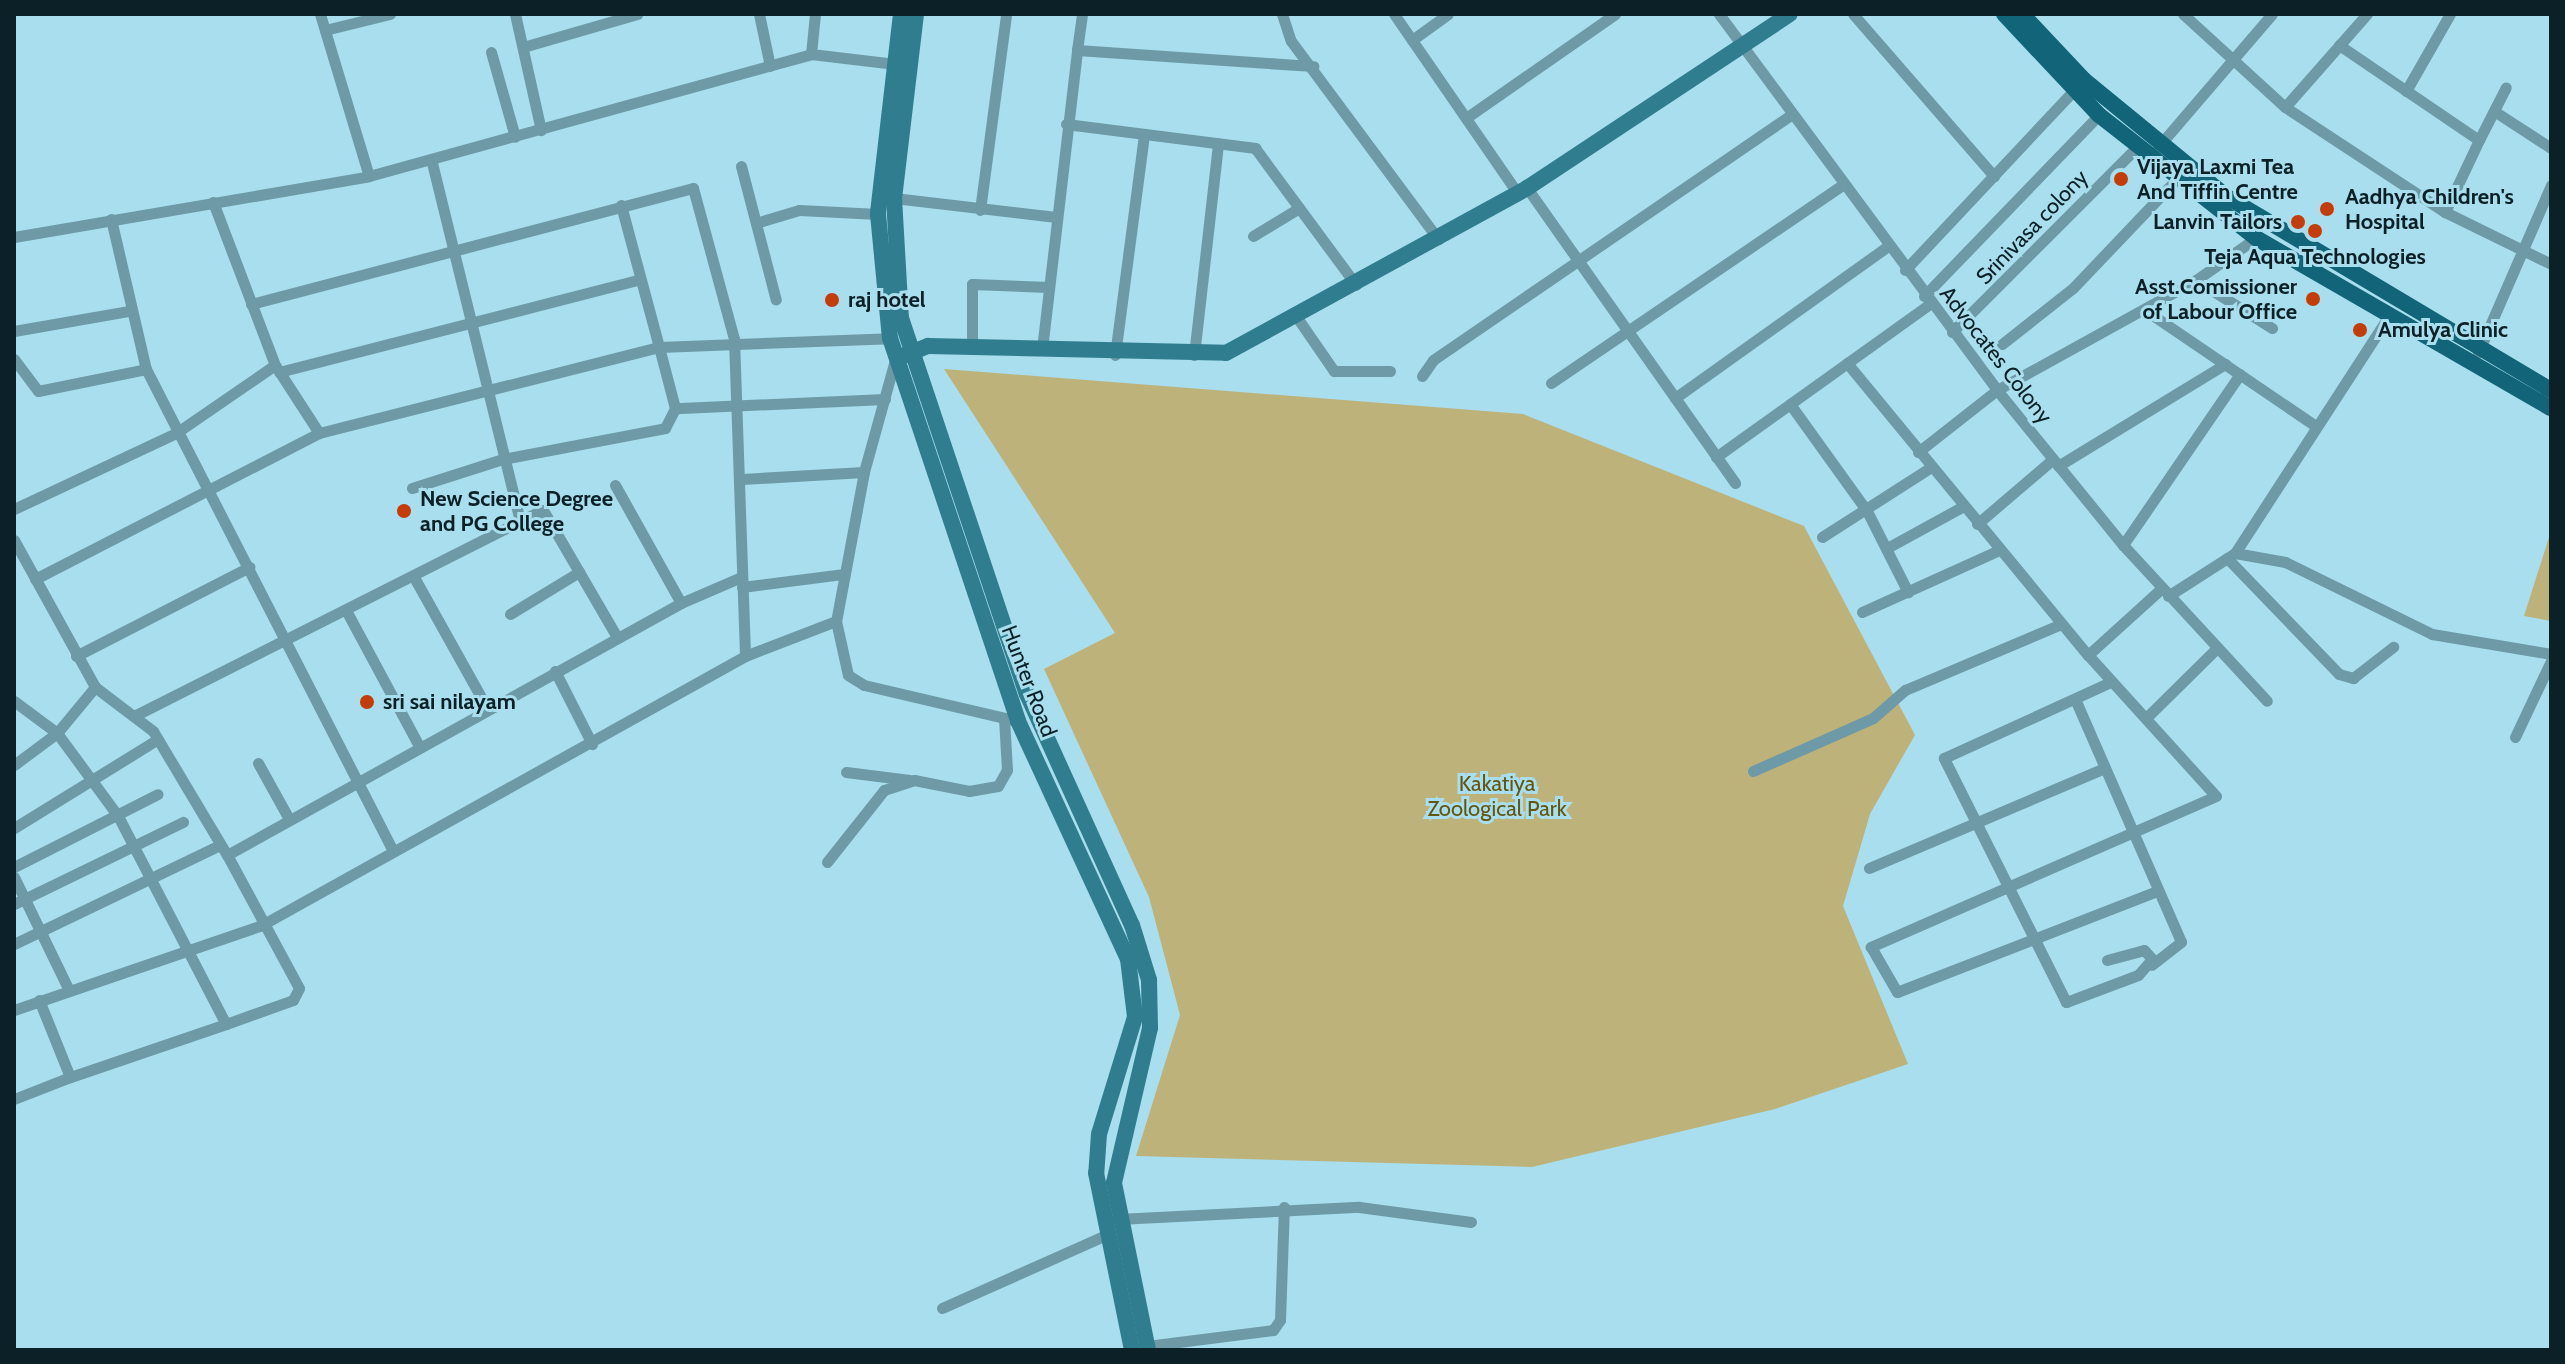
<!DOCTYPE html>
<html>
<head>
<meta charset="utf-8">
<style>
  body { margin:0 }
  #map { position:relative; width:2565px; height:1364px; overflow:hidden; background:#a8deed; font-family:Cabin,sans-serif }
  div>[style] { position:absolute }
  [style*='--x'] { left:calc(var(--x)*1px); top:calc(var(--y)*1px); width:calc(var(--w)*1px); rotate:calc(var(--a)*1deg) }
  .green>* { inset:0; background:#beb27b }
  .street>* { height:11px; margin:-5.5px; padding:0 5.5px; transform-origin:5.5px; border-radius:5.5px; background:#6d9aa6 }
  .secondary>* { height:16px; margin:-8px; padding:0 8px; transform-origin:8px; border-radius:8px; background:#317d90 }
  .primary>* { height:16px; margin:-8px; padding:0 8px; transform-origin:8px; border-radius:8px; background:#126578 }
  .dots>* { width:22px; height:22px; translate:-50% -50%; box-sizing:border-box; border:4px solid #a8deed; border-radius:50% }
  span { translate:-50% -50%; white-space:nowrap; text-align:center; line-height:1.15; -webkit-text-stroke:6px #a8deed; paint-order:stroke }
  .poi-label { font-size:22px; color:#0c2127; font-weight:700 }
  .left { translate:0 -50%; text-align:left }
  .right { translate:-100% -50%; text-align:right }
  .street-label { font-size:22px; color:#0c2127 }
  .park-label { font-size:22px; color:#64560f }
  .frame { position:absolute; inset:0; border:16px solid #0c2127; pointer-events:none }
</style>
</head>
<body>
<div id="map">
  <div class="green">
    <i style="clip-path:polygon(944px 369px,1523px 414px,1804px 526px,1915px 735px,1870px 814px,1843px 906px,1908px 1064px,1775px 1109px,1532px 1167px,1136px 1156px,1180px 1015px,1149px 897px,1044px 669px,1115px 633px)"></i>
    <i style="clip-path:polygon(2551px 531px,2551px 621px,2524px 616px)"></i>
  </div>
  <div class="street">
    <i style="--x:320;--y:14;--w:169;--a:73.2"></i>
    <i style="--x:515;--y:14;--w:119;--a:77.4"></i>
    <i style="--x:759;--y:14;--w:53;--a:78.1"></i>
    <i style="--x:1282;--y:14;--w:28;--a:72"></i>
    <i style="--x:1291;--y:41;--w:247;--a:53.4"></i>
    <i style="--x:1394;--y:14;--w:219;--a:55.4"></i>
    <i style="--x:1719;--y:14;--w:468;--a:53.5"></i>
    <i style="--x:1997;--y:390;--w:200;--a:50.9"></i>
    <i style="--x:2123;--y:545;--w:212;--a:47.3"></i>
    <i style="--x:1853;--y:14;--w:215;--a:49"></i>
    <i style="--x:2183;--y:14;--w:138;--a:42.4"></i>
    <i style="--x:2285;--y:107;--w:191;--a:33.3"></i>
    <i style="--x:2445;--y:212;--w:118;--a:26.1"></i>
    <i style="--x:325;--y:30;--w:67;--a:-13.8"></i>
    <i style="--x:1412;--y:40;--w:44;--a:-35.8"></i>
    <i style="--x:2339;--y:45;--w:169;--a:34.2"></i>
    <i style="--x:2479;--y:140;--w:80;--a:115.3"></i>
    <i style="--x:523;--y:47;--w:119;--a:-16.1"></i>
    <i style="--x:1077;--y:50;--w:36;--a:-82"></i>
    <i style="--x:491;--y:52;--w:88;--a:74.2"></i>
    <i style="--x:811;--y:54;--w:40;--a:-84.3"></i>
    <i style="--x:2406;--y:91;--w:89;--a:-60.3"></i>
    <i style="--x:2285;--y:107;--w:124;--a:-48.6"></i>
    <i style="--x:2494;--y:111;--w:68;--a:33"></i>
    <i style="--x:1466;--y:118;--w:182;--a:-34.9"></i>
    <i style="--x:1066;--y:124;--w:191;--a:7.2"></i>
    <i style="--x:1255;--y:148;--w:170;--a:53.6"></i>
    <i style="--x:2479;--y:140;--w:59;--a:-63"></i>
    <i style="--x:2158;--y:147;--w:175;--a:-49.4"></i>
    <i style="--x:741;--y:166;--w:138;--a:75.4"></i>
    <i style="--x:1527;--y:188;--w:361;--a:54.8"></i>
    <i style="--x:894;--y:198;--w:163;--a:6.7"></i>
    <i style="--x:213;--y:202;--w:174;--a:69.2"></i>
    <i style="--x:275;--y:365;--w:81;--a:57.1"></i>
    <i style="--x:980;--y:210;--w:198;--a:-82.4"></i>
    <i style="--x:111;--y:219;--w:154;--a:76.9"></i>
    <i style="--x:146;--y:369;--w:539;--a:62.86"></i>
    <i style="--x:756;--y:223;--w:45;--a:-16.8"></i>
    <i style="--x:799;--y:210;--w:79;--a:2.9"></i>
    <i style="--x:1253;--y:236;--w:54;--a:-31.3"></i>
    <i style="--x:14;--y:237;--w:360;--a:-9.7"></i>
    <i style="--x:369;--y:176;--w:459;--a:-15.4"></i>
    <i style="--x:811;--y:54;--w:85;--a:6.8"></i>
    <i style="--x:1905;--y:270;--w:245;--a:-46.8"></i>
    <i style="--x:2196;--y:280;--w:90;--a:32.3"></i>
    <i style="--x:1924;--y:296;--w:252;--a:-46"></i>
    <i style="--x:251;--y:304;--w:457;--a:-14.7"></i>
    <i style="--x:693;--y:188;--w:156;--a:74.8"></i>
    <i style="--x:734;--y:339;--w:317;--a:88"></i>
    <i style="--x:2145;--y:310;--w:207;--a:34.2"></i>
    <i style="--x:1296;--y:316;--w:67;--a:55.4"></i>
    <i style="--x:1334;--y:371;--w:56;--a:0"></i>
    <i style="--x:14;--y:331;--w:117;--a:-9.9"></i>
    <i style="--x:1952;--y:332;--w:262;--a:-45"></i>
    <i style="--x:2002;--y:344;--w:90;--a:-38.3"></i>
    <i style="--x:2073;--y:288;--w:149;--a:-46.4"></i>
    <i style="--x:972;--y:347;--w:63;--a:-90"></i>
    <i style="--x:972;--y:284;--w:77;--a:2.2"></i>
    <i style="--x:1042;--y:349;--w:301;--a:-83.3"></i>
    <i style="--x:1077;--y:50;--w:237;--a:3.9"></i>
    <i style="--x:2478;--y:353;--w:183;--a:-66.5"></i>
    <i style="--x:1115;--y:355;--w:223;--a:-82.5"></i>
    <i style="--x:1194;--y:355;--w:213;--a:-83.5"></i>
    <i style="--x:14;--y:359;--w:40;--a:53"></i>
    <i style="--x:38;--y:391;--w:110;--a:-11.5"></i>
    <i style="--x:895;--y:360;--w:116;--a:105.5"></i>
    <i style="--x:864;--y:472;--w:152;--a:100.6"></i>
    <i style="--x:836;--y:621;--w:55;--a:77.5"></i>
    <i style="--x:848;--y:675;--w:19;--a:32"></i>
    <i style="--x:864;--y:685;--w:158;--a:13.2"></i>
    <i style="--x:1847;--y:363;--w:379;--a:50.5"></i>
    <i style="--x:2088;--y:655;--w:190;--a:47.8"></i>
    <i style="--x:2216;--y:796;--w:377;--a:156.4"></i>
    <i style="--x:1871;--y:947;--w:52;--a:60"></i>
    <i style="--x:1897;--y:992;--w:280;--a:-21.2"></i>
    <i style="--x:279;--y:372;--w:373;--a:-14.4"></i>
    <i style="--x:1422;--y:376;--w:19;--a:-55"></i>
    <i style="--x:1433;--y:360;--w:430;--a:-34.4"></i>
    <i style="--x:1551;--y:383;--w:352;--a:-34.2"></i>
    <i style="--x:1675;--y:398;--w:260;--a:-35.5"></i>
    <i style="--x:885;--y:399;--w:210;--a:177.5"></i>
    <i style="--x:675;--y:408;--w:63;--a:-104.7"></i>
    <i style="--x:659;--y:347;--w:231;--a:-2.2"></i>
    <i style="--x:1790;--y:404;--w:132;--a:54.3"></i>
    <i style="--x:1867;--y:511;--w:91;--a:63.2"></i>
    <i style="--x:1918;--y:452;--w:100;--a:-38.1"></i>
    <i style="--x:1997;--y:390;--w:227;--a:-28.9"></i>
    <i style="--x:2196;--y:280;--w:73;--a:-35"></i>
    <i style="--x:1716;--y:457;--w:263;--a:-35.6"></i>
    <i style="--x:2058;--y:466;--w:196;--a:-31.4"></i>
    <i style="--x:742;--y:479;--w:122;--a:-3.3"></i>
    <i style="--x:615;--y:485;--w:135;--a:60.8"></i>
    <i style="--x:412;--y:488;--w:96;--a:-17.7"></i>
    <i style="--x:503;--y:459;--w:165;--a:-10.8"></i>
    <i style="--x:665;--y:428;--w:22;--a:-63"></i>
    <i style="--x:14;--y:509;--w:179;--a:-25.1"></i>
    <i style="--x:176;--y:433;--w:120;--a:-34.5"></i>
    <i style="--x:520;--y:521;--w:25;--a:-26"></i>
    <i style="--x:543;--y:510;--w:147;--a:59.8"></i>
    <i style="--x:1977;--y:524;--w:100;--a:-40.5"></i>
    <i style="--x:1822;--y:537;--w:130;--a:-32.7"></i>
    <i style="--x:14;--y:540;--w:168;--a:61.1"></i>
    <i style="--x:95;--y:687;--w:73;--a:37.2"></i>
    <i style="--x:153;--y:731;--w:144;--a:59.2"></i>
    <i style="--x:2123;--y:545;--w:207;--a:-55.6"></i>
    <i style="--x:1887;--y:548;--w:85;--a:-28.7"></i>
    <i style="--x:2235;--y:553;--w:51;--a:10.2"></i>
    <i style="--x:2285;--y:562;--w:164;--a:26.1"></i>
    <i style="--x:2432;--y:634;--w:121;--a:9.5"></i>
    <i style="--x:2227;--y:558;--w:161;--a:46"></i>
    <i style="--x:2339;--y:674;--w:15;--a:16"></i>
    <i style="--x:2353;--y:678;--w:51;--a:-37.8"></i>
    <i style="--x:35;--y:579;--w:319;--a:-27.2"></i>
    <i style="--x:319;--y:433;--w:351;--a:-14.2"></i>
    <i style="--x:659;--y:347;--w:147;--a:-105"></i>
    <i style="--x:415;--y:579;--w:148;--a:60.8"></i>
    <i style="--x:742;--y:587;--w:103;--a:-7.3"></i>
    <i style="--x:2168;--y:596;--w:80;--a:-32.7"></i>
    <i style="--x:2235;--y:553;--w:281;--a:-57"></i>
    <i style="--x:1862;--y:612;--w:150;--a:-24.3"></i>
    <i style="--x:348;--y:614;--w:150;--a:61.7"></i>
    <i style="--x:510;--y:614;--w:81;--a:-31.3"></i>
    <i style="--x:2088;--y:655;--w:100;--a:-42.2"></i>
    <i style="--x:76;--y:656;--w:195;--a:-27.2"></i>
    <i style="--x:555;--y:671;--w:82;--a:63.1"></i>
    <i style="--x:2075;--y:699;--w:265;--a:66.4"></i>
    <i style="--x:2181;--y:942;--w:37;--a:142"></i>
    <i style="--x:14;--y:701;--w:54;--a:36.7"></i>
    <i style="--x:57;--y:733;--w:103;--a:53.7"></i>
    <i style="--x:118;--y:816;--w:234;--a:62.6"></i>
    <i style="--x:226;--y:1024;--w:165;--a:161.2"></i>
    <i style="--x:70;--y:1077;--w:83;--a:-111.9"></i>
    <i style="--x:134;--y:716;--w:432;--a:-26.8"></i>
    <i style="--x:520;--y:521;--w:372;--a:-103.8"></i>
    <i style="--x:2146;--y:718;--w:100;--a:-44.6"></i>
    <i style="--x:2515;--y:737;--w:84;--a:-64.7"></i>
    <i style="--x:258;--y:763;--w:64;--a:61"></i>
    <i style="--x:14;--y:765;--w:54;--a:-36.7"></i>
    <i style="--x:57;--y:733;--w:60;--a:-50.4"></i>
    <i style="--x:1753;--y:771;--w:131;--a:-23.8"></i>
    <i style="--x:1873;--y:718;--w:43;--a:-41.2"></i>
    <i style="--x:1905;--y:690;--w:169;--a:-22.9"></i>
    <i style="--x:846;--y:772;--w:64;--a:7.2"></i>
    <i style="--x:14;--y:828;--w:169;--a:-31.7"></i>
    <i style="--x:827;--y:862;--w:92;--a:-51.6"></i>
    <i style="--x:884;--y:790;--w:32;--a:-18"></i>
    <i style="--x:914;--y:780;--w:56;--a:11.3"></i>
    <i style="--x:969;--y:791;--w:29;--a:-10"></i>
    <i style="--x:998;--y:786;--w:18;--a:-61"></i>
    <i style="--x:1007;--y:770;--w:52;--a:-93.3"></i>
    <i style="--x:14;--y:867;--w:161;--a:-26.9"></i>
    <i style="--x:1869;--y:868;--w:253;--a:-23"></i>
    <i style="--x:14;--y:877;--w:123;--a:64.1"></i>
    <i style="--x:14;--y:904;--w:188;--a:-25.9"></i>
    <i style="--x:14;--y:944;--w:229;--a:-25.7"></i>
    <i style="--x:2107;--y:960;--w:38;--a:-15"></i>
    <i style="--x:2144;--y:950;--w:12;--a:48"></i>
    <i style="--x:2152;--y:959;--w:21;--a:131"></i>
    <i style="--x:2138;--y:975;--w:77;--a:159.4"></i>
    <i style="--x:2066;--y:1002;--w:273;--a:-116.6"></i>
    <i style="--x:1944;--y:758;--w:183;--a:-24.5"></i>
    <i style="--x:14;--y:1010;--w:260;--a:-18.9"></i>
    <i style="--x:260;--y:926;--w:555;--a:-29.1"></i>
    <i style="--x:745;--y:656;--w:97;--a:-21"></i>
    <i style="--x:226;--y:1024;--w:71;--a:-19.7"></i>
    <i style="--x:293;--y:1000;--w:13;--a:-63"></i>
    <i style="--x:299;--y:988;--w:151;--a:-118.4"></i>
    <i style="--x:227;--y:855;--w:519;--a:-29.03"></i>
    <i style="--x:681;--y:603;--w:65;--a:-23.4"></i>
    <i style="--x:14;--y:1099;--w:60;--a:-21.4"></i>
    <i style="--x:1118;--y:1219;--w:241;--a:-2.9"></i>
    <i style="--x:1359;--y:1207;--w:113;--a:7.6"></i>
    <i style="--x:942;--y:1308;--w:177;--a:-24"></i>
    <i style="--x:1147;--y:1346;--w:127;--a:-7.2"></i>
    <i style="--x:1273;--y:1330;--w:12;--a:-55"></i>
    <i style="--x:1280;--y:1320;--w:113;--a:-88"></i>
  </div>
  <div class="secondary">
    <i style="--x:901;--y:14;--w:201;--a:96.6"></i>
    <i style="--x:878;--y:214;--w:125;--a:84.5"></i>
    <i style="--x:890;--y:338;--w:404;--a:71.5"></i>
    <i style="--x:1018;--y:721;--w:262;--a:65.2"></i>
    <i style="--x:1128;--y:959;--w:58;--a:83.1"></i>
    <i style="--x:1135;--y:1017;--w:122;--a:107.1"></i>
    <i style="--x:1099;--y:1134;--w:39;--a:94"></i>
    <i style="--x:1096;--y:1173;--w:181;--a:78.5"></i>
    <i style="--x:916;--y:14;--w:185;--a:96.8"></i>
    <i style="--x:894;--y:198;--w:120;--a:86.7"></i>
    <i style="--x:901;--y:318;--w:397;--a:71.5"></i>
    <i style="--x:1027;--y:694;--w:254;--a:65.6"></i>
    <i style="--x:1132;--y:925;--w:58;--a:72.8"></i>
    <i style="--x:1149;--y:980;--w:48;--a:88.8"></i>
    <i style="--x:1150;--y:1028;--w:159;--a:103.1"></i>
    <i style="--x:1114;--y:1183;--w:170;--a:78.5"></i>
    <i style="--x:903;--y:356;--w:27;--a:-22"></i>
    <i style="--x:928;--y:346;--w:298;--a:1.3"></i>
    <i style="--x:1226;--y:353;--w:343;--a:-28.7"></i>
    <i style="--x:1527;--y:188;--w:315;--a:-33.5"></i>
  </div>
  <div class="primary">
    <i style="--x:2004;--y:14;--w:139;--a:46.8"></i>
    <i style="--x:2099;--y:115;--w:199;--a:38.1"></i>
    <i style="--x:2256;--y:238;--w:340;--a:30"></i>
    <i style="--x:2022;--y:14;--w:91;--a:46.8"></i>
    <i style="--x:2084;--y:80;--w:185;--a:39.3"></i>
    <i style="--x:2227;--y:197;--w:377;--a:30.8"></i>
  </div>
  <div class="dots">
    <i style="left:2121px;top:179px;background:#c43c07"></i>
    <i style="left:2327px;top:209px;background:#c43c07"></i>
    <i style="left:2298px;top:222px;background:#c43c07"></i>
    <i style="left:2315px;top:231px;background:#c43c07"></i>
    <i style="left:2313px;top:299px;background:#c43c07"></i>
    <i style="left:832px;top:300px;background:#c43c07"></i>
    <i style="left:2360px;top:330px;background:#c43c07"></i>
    <i style="left:404px;top:511px;background:#c43c07"></i>
    <i style="left:367px;top:702px;background:#c43c07"></i>
  </div>
  <div class="poi-label">
    <span class="left" style="left:2137px;top:179px">Vijaya Laxmi Tea<br>And Tiffin Centre</span>
    <span class="left" style="left:2345px;top:209px">Aadhya Children's<br>Hospital</span>
    <span class="right" style="left:2282px;top:222px">Lanvin Tailors</span>
    <span style="left:2315px;top:257px">Teja Aqua Technologies</span>
    <span class="right" style="left:2297px;top:299px">Asst.Comissioner<br>of Labour Office</span>
    <span class="left" style="left:848px;top:300px">raj hotel</span>
    <span class="left" style="left:2378px;top:330px">Amulya Clinic</span>
    <span class="left" style="left:420px;top:511px">New Science Degree<br>and PG College</span>
    <span class="left" style="left:383px;top:702px">sri sai nilayam</span>
  </div>
  <div class="street-label">
    <span style="left:2032px;top:227px;rotate:-46deg">Srinivasa colony</span>
    <span style="left:1996px;top:355px;rotate:52deg">Advocates Colony</span>
    <span style="left:1029px;top:681px;rotate:69deg">Hunter Road</span>
  </div>
  <div class="park-label">
    <span style="left:1497px;top:796px">Kakatiya<br>Zoological Park</span>
  </div>
  <div class="frame"></div>
</div>
</body>
</html>
